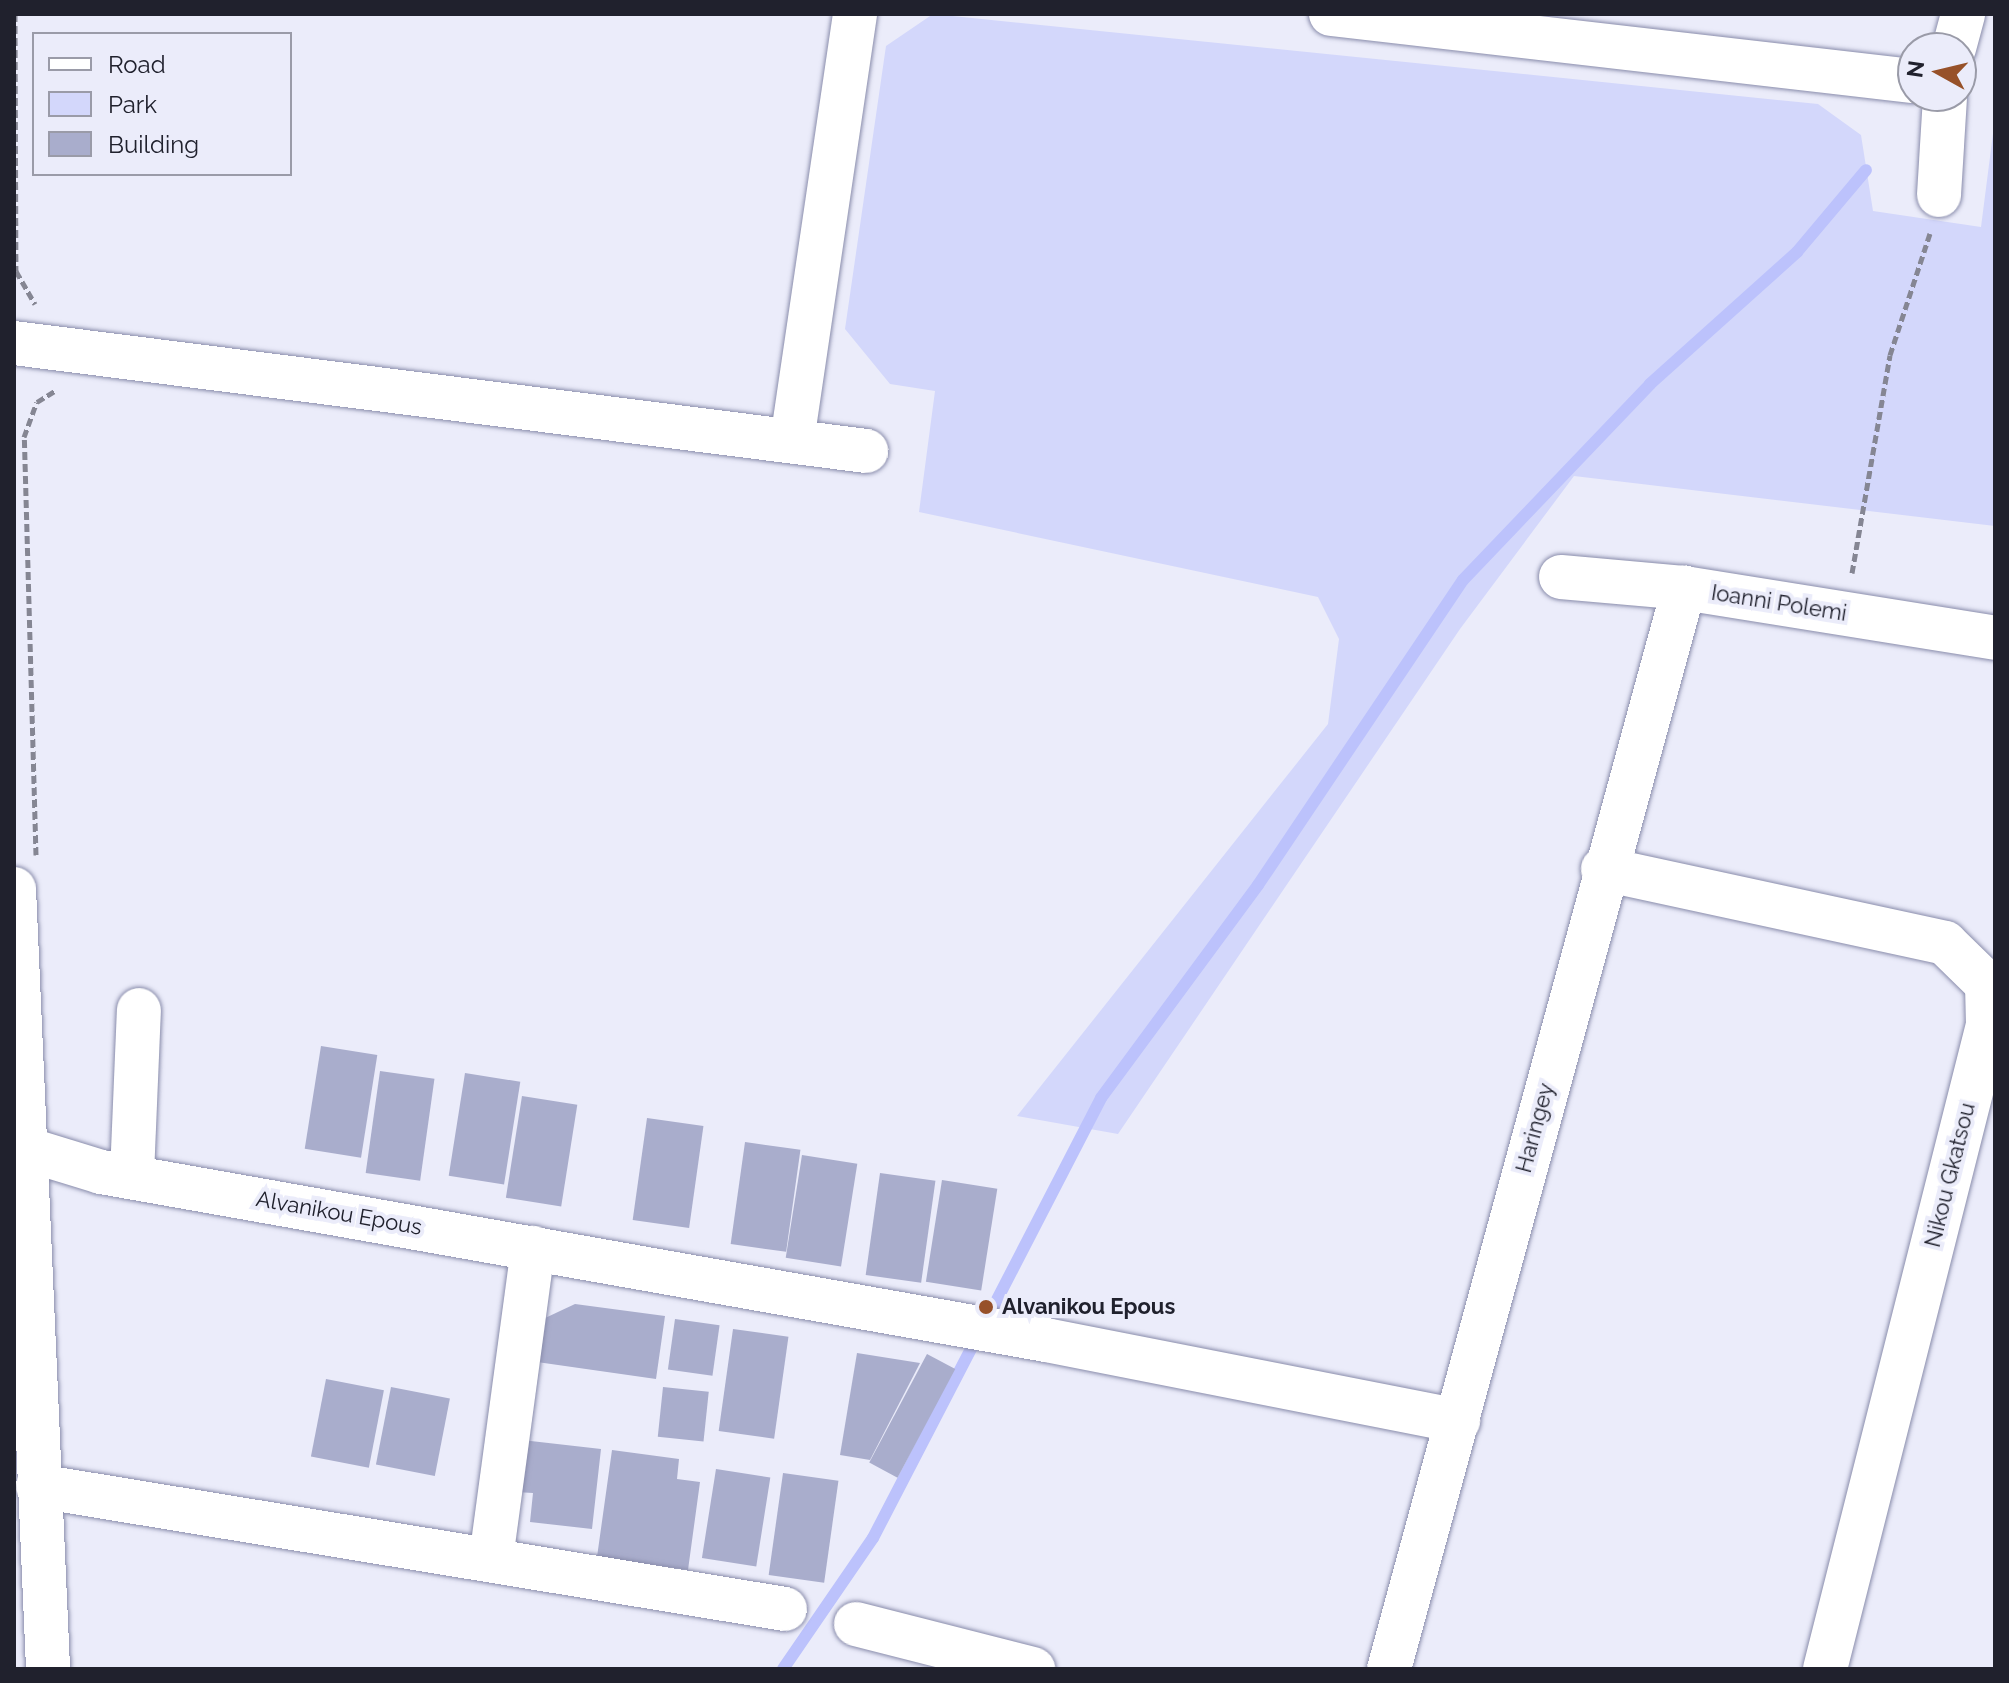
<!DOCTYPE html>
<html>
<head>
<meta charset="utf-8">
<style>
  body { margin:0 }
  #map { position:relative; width:2009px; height:1683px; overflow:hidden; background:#ebecfa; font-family:Raleway,sans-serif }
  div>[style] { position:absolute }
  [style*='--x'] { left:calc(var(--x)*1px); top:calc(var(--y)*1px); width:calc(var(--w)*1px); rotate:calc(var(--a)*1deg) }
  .green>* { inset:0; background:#d3d7fb }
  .stream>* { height:12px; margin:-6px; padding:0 6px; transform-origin:6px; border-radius:6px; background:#bcc2fc }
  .building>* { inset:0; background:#a9adcc; transform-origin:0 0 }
  .path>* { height:5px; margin-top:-2.5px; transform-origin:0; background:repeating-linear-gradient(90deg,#858693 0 8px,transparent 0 12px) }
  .roads { filter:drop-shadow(0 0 2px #898cab) drop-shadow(0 0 2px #898cab) }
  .minor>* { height:44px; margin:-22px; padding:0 22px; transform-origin:22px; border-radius:22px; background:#fff }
  .dots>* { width:22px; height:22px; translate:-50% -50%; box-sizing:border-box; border:4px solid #ebecfa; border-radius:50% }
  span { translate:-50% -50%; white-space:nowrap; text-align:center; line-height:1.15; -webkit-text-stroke:8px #ebecfa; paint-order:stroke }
  .street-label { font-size:22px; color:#20212d }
  .poi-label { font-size:22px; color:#20212d; font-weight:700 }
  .left { translate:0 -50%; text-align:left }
  .frame { position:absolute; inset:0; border:16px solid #20212d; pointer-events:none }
  .legend { position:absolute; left:32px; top:32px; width:260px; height:144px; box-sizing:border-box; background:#ebecfa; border:2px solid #9a9ba8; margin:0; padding:10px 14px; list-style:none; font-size:24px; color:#20212d }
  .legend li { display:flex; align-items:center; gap:16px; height:40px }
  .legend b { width:40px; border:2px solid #9a9ba8 }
  .north { position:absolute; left:1897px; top:32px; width:80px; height:80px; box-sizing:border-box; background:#ebecfa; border:2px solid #9a9ba8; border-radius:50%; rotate:278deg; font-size:22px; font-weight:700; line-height:32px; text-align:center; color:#20212d }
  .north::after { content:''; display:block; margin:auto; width:28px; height:36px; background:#975129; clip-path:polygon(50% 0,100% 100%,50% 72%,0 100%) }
</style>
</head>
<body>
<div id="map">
  <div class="green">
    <i style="clip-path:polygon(933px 14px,1818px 104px,1861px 135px,1873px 211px,1981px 227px,1995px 118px,1995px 526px,1574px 476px,1460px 629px,1118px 1134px,1017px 1116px,1328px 724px,1339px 639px,1318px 597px,919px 512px,935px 391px,890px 384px,845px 329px,886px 46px)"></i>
  </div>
  <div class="stream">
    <i style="--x:986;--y:1321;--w:251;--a:-62.7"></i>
    <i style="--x:1101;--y:1098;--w:265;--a:-53.6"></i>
    <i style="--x:1258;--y:885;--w:367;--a:-56.1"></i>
    <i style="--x:1463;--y:580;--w:271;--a:-46.3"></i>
    <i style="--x:1650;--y:384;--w:198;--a:-41.9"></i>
    <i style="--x:1797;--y:252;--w:107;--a:-49.9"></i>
    <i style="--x:783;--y:1669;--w:159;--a:-55.5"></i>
    <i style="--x:873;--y:1538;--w:226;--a:-62.6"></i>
  </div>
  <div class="building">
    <i style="left:321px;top:1046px;width:57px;height:104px;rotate:9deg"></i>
    <i style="left:380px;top:1071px;width:55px;height:103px;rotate:8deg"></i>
    <i style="left:465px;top:1073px;width:56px;height:104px;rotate:9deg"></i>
    <i style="left:522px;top:1096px;width:56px;height:103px;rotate:9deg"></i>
    <i style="left:647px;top:1118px;width:57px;height:103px;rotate:8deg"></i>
    <i style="left:745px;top:1142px;width:56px;height:103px;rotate:8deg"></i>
    <i style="left:802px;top:1155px;width:56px;height:104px;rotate:9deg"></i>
    <i style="left:880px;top:1173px;width:56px;height:103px;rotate:8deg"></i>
    <i style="left:942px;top:1180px;width:56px;height:103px;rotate:9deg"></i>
    <i style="clip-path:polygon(575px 1304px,665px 1316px,656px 1379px,537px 1362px,543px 1319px)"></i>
    <i style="left:675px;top:1319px;width:45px;height:51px;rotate:8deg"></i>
    <i style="left:733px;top:1329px;width:56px;height:103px;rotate:8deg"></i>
    <i style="clip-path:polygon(857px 1353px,920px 1363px,870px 1460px,840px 1455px)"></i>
    <i style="left:927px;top:1354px;width:32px;height:123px;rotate:28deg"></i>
    <i style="left:326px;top:1379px;width:59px;height:79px;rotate:11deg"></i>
    <i style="left:391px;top:1387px;width:60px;height:79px;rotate:11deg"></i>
    <i style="left:663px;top:1387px;width:46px;height:50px;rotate:6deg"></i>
    <i style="clip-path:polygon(522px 1440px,601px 1449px,592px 1529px,530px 1522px,533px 1493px,516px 1492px)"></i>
    <i style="clip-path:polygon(612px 1450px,679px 1459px,677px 1479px,700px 1482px,688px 1570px,597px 1557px)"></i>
    <i style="left:716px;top:1469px;width:55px;height:90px;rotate:9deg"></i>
    <i style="left:783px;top:1473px;width:56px;height:103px;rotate:8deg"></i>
  </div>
  <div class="path">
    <i style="--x:15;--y:14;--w:257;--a:89.8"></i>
    <i style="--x:16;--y:271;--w:38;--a:60"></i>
    <i style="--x:1852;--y:573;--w:221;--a:-80.1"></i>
    <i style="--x:1890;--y:355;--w:128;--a:-71.8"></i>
    <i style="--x:36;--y:855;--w:418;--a:-91.6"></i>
    <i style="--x:24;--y:437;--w:37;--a:-70"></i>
    <i style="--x:37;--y:402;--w:22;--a:-32"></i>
  </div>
  <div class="roads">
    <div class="minor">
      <i style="--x:1331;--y:14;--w:586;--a:6.57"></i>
      <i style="--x:1954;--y:48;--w:35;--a:-75"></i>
      <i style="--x:1939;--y:195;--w:99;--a:-86.5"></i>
      <i style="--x:14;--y:343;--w:859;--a:7.22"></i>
      <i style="--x:792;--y:441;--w:432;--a:-81.6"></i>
      <i style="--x:1561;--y:577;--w:123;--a:5.1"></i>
      <i style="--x:1684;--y:588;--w:315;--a:9.1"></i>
      <i style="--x:1603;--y:869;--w:350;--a:12.2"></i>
      <i style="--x:1945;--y:943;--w:59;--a:44.3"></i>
      <i style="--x:1987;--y:984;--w:41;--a:88.6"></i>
      <i style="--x:1988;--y:1025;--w:664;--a:104.2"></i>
      <i style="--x:14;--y:889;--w:781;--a:87.5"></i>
      <i style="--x:23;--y:1148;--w:82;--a:17.1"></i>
      <i style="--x:101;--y:1172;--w:960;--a:10.08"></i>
      <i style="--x:1046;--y:1340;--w:420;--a:11.1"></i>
      <i style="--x:132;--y:1175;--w:165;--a:-87.6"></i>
      <i style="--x:38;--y:1486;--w:757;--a:9.35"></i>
      <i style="--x:491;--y:1559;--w:314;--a:-82.3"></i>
      <i style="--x:856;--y:1624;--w:183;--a:14.3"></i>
      <i style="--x:1389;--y:1669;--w:1121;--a:-74.74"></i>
    </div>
  </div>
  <div class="dots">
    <i style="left:986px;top:1307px;background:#975129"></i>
  </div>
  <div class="street-label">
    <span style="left:1779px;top:603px;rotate:9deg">Ioanni Polemi</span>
    <span style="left:1535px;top:1128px;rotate:-75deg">Haringey</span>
    <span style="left:1950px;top:1175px;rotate:-76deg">Nikou Gkatsou</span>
    <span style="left:339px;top:1213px;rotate:10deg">Alvanikou Epous</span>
  </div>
  <div class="poi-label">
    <span class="left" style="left:1002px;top:1307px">Alvanikou Epous</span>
  </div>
  <div class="frame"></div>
  <ul class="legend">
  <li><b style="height:10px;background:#fff"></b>Road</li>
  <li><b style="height:22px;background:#d3d7fb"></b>Park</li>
  <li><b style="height:22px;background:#a9adcc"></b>Building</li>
  </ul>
  <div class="north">N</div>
</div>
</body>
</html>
